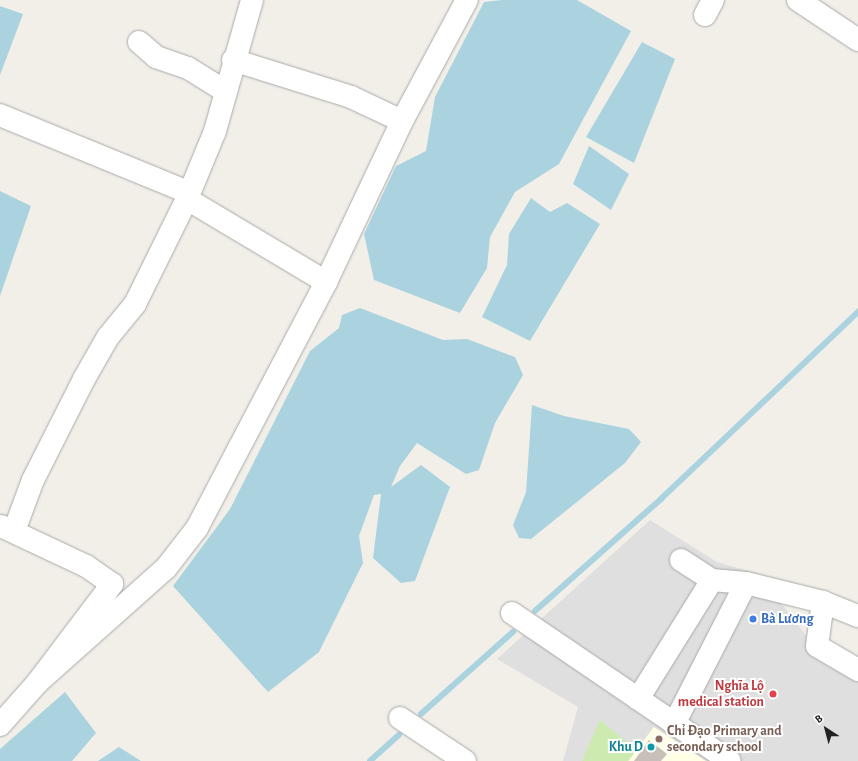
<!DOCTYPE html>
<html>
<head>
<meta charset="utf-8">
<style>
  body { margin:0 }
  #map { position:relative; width:858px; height:761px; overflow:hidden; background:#f2efe9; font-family:"Alegreya Sans",sans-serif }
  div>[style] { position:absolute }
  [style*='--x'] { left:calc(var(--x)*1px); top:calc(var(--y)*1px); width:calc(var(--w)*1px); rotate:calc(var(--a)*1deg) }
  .residential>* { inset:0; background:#e0dfdf }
  .education>* { inset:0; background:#ffffe5 }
  .grass>* { inset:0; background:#cdebb0 }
  .water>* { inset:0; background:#aad3df }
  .stream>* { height:5.5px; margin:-2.75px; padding:0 2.75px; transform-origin:2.75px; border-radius:2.75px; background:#aad3df }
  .building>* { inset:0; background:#c7bfb8 }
  .roads { filter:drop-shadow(0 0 1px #a9a9a9) drop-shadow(0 0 1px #a9a9a9) }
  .minor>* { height:22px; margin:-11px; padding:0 11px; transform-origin:11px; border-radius:11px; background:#fff }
  .dots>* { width:11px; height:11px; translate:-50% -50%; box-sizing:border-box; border:2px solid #fff; border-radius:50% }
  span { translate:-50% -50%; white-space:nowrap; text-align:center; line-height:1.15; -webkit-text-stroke:4px #fff; paint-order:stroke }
  .shop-label { font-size:14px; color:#366cbe; font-weight:700 }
  .left { translate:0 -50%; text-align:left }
  .health-label { font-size:14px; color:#be3a42; font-weight:700 }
  .right { translate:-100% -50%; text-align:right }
  .education-label { font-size:14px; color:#785e54; font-weight:700 }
  .culture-label { font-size:14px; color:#0d838f; font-weight:700 }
  .north { position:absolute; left:806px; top:709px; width:40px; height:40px; -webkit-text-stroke:3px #fff; paint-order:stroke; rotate:324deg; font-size:11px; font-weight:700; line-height:16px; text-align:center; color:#222 }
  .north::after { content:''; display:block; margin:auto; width:14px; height:18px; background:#222; clip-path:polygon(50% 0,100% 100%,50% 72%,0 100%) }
</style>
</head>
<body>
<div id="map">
  <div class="residential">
    <i style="clip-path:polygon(650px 520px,717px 562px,759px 574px,808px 638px,858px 672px,858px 761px,563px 761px,578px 707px,497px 659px)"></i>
  </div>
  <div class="education">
    <i style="clip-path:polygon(654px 727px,706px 761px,628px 761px)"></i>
  </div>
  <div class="grass">
    <i style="clip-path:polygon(600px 720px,637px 750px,628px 761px,582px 761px)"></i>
  </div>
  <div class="water">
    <i style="clip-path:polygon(502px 0,577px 0,631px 31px,559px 164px,515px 192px,490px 237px,487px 268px,460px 313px,374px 280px,364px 234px,396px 166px,426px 151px,435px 97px,484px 2px)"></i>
    <i style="clip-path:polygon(0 6px,23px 14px,0 75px)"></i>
    <i style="clip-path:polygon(642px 42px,675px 59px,634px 163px,586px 137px)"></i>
    <i style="clip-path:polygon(589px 146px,629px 174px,611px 210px,573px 184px)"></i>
    <i style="clip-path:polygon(0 191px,31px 206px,0 296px)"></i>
    <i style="clip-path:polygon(531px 198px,550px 212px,567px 203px,600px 224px,530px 341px,482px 317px,507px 265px,509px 234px)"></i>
    <i style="clip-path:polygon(360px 308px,443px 340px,467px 339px,515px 357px,523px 375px,495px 423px,479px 470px,466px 474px,417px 443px,400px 466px,391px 487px,421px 465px,450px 487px,415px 581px,401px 583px,373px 558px,381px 494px,374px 495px,359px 536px,363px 563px,319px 652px,268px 692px,173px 586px,230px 509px,310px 351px,339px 328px,342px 315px)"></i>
    <i style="clip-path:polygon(532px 405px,564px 416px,629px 429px,641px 442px,625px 463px,531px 539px,519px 538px,513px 525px,526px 492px)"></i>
    <i style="clip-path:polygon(65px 692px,96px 733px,72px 761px,0 761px,0 749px)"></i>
    <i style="clip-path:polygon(119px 747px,141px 761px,98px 761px)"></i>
  </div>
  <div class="stream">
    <i style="--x:535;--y:611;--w:169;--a:-41.6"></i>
    <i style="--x:661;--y:499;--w:272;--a:-43.5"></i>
    <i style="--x:421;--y:714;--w:123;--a:-41.7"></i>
    <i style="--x:370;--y:761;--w:39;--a:-42"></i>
  </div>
  <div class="building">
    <i style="clip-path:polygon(649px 740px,667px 754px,661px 761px,634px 761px)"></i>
  </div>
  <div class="roads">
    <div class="minor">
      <i style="--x:798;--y:0;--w:72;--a:33.7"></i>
      <i style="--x:705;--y:15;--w:17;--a:-62"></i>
      <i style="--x:139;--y:42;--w:23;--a:41"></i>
      <i style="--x:156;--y:57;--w:34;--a:19"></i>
      <i style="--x:188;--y:68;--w:44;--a:31.9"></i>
      <i style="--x:233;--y:60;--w:124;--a:17.4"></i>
      <i style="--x:351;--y:97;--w:56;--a:25.2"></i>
      <i style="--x:0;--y:115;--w:205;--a:22.3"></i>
      <i style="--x:187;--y:199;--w:162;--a:30.8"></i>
      <i style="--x:14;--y:531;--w:54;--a:-69.6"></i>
      <i style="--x:33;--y:480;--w:113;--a:-63.2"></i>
      <i style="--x:84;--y:379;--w:48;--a:-60.3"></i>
      <i style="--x:108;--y:337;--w:43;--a:-50.7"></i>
      <i style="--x:135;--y:304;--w:117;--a:-63.7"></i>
      <i style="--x:187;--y:199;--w:74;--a:-67.6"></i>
      <i style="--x:215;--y:131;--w:136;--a:-74.2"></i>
      <i style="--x:681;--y:560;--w:37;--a:33"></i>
      <i style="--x:823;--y:602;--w:38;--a:22"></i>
      <i style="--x:512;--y:613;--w:263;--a:34.2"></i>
      <i style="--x:38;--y:682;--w:171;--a:-41.7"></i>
      <i style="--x:166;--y:568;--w:51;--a:-52.2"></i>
      <i style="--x:197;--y:528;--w:278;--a:-62.3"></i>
      <i style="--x:326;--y:282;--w:178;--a:-64.7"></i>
      <i style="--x:402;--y:121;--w:137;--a:-61.8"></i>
      <i style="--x:638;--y:699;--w:140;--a:-58.1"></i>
      <i style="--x:712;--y:580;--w:34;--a:5"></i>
      <i style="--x:746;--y:583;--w:79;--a:13.9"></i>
      <i style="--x:823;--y:602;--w:44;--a:97.8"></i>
      <i style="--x:817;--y:646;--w:48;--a:30.3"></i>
      <i style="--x:400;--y:718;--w:78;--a:33.5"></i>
      <i style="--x:674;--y:724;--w:158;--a:-62.9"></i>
      <i style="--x:0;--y:725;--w:57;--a:-48.5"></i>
      <i style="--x:38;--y:682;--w:123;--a:-52.9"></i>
      <i style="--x:112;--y:584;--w:32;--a:-145"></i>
      <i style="--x:86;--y:566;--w:94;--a:-154.8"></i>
    </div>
  </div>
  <div class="dots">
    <i style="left:753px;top:619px;background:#3f7fe0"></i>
    <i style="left:773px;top:694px;background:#e0444e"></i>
    <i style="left:659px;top:739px;background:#8d6e63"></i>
    <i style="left:651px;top:747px;background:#0f9aa8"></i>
  </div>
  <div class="shop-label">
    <span class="left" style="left:761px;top:619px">Bà Lương</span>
  </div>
  <div class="health-label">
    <span class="right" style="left:764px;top:694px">Nghĩa Lộ<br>medical station</span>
  </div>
  <div class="education-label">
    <span class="left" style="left:667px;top:739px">Chỉ Đạo Primary and<br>secondary school</span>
  </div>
  <div class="culture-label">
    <span class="right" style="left:643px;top:747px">Khu D</span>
  </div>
  <div class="north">B</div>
</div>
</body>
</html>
